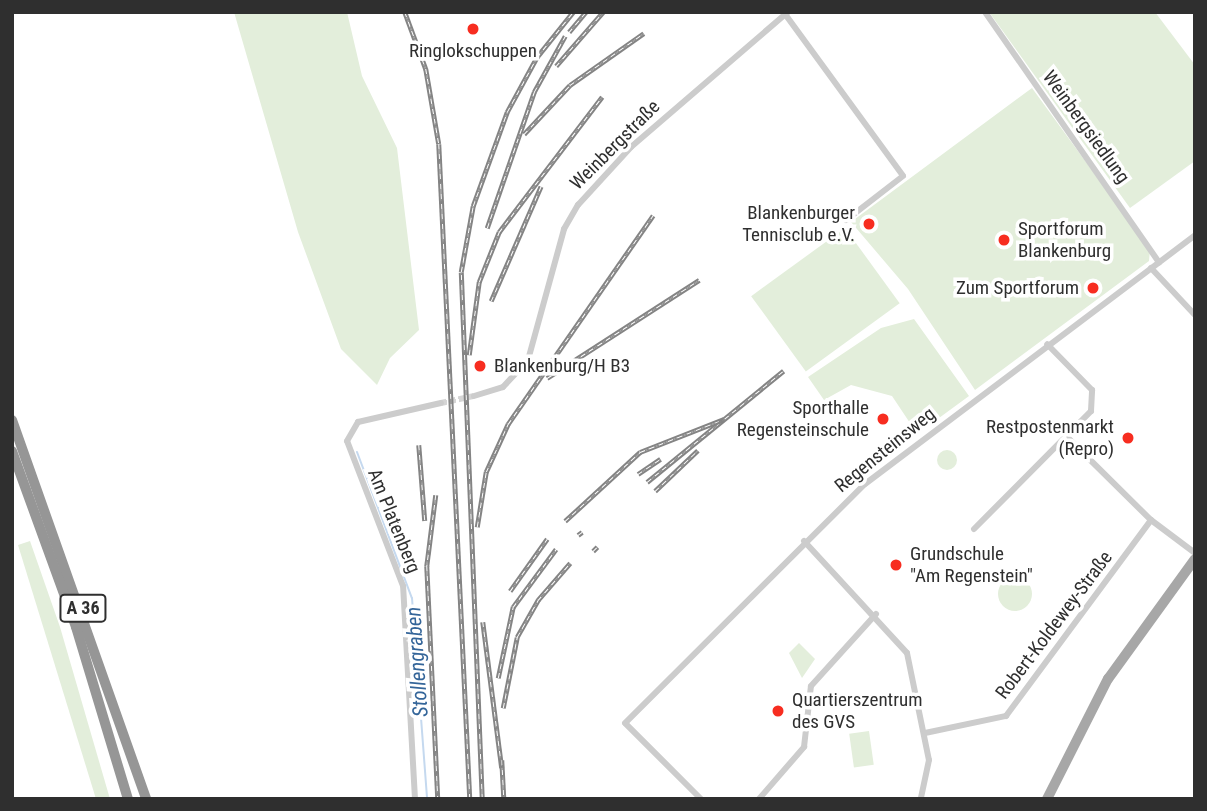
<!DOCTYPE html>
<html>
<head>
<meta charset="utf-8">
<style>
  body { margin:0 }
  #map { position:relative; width:1207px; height:811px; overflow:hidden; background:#fff; font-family:"Roboto Condensed",sans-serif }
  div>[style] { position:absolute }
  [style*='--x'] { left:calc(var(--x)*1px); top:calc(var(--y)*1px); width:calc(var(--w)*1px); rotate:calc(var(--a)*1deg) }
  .green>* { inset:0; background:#e3eedb; transform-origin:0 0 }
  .round { border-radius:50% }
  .stream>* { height:2px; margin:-1px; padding:0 1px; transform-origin:1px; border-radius:1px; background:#c5d9ef }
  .street-tunnel>* { height:6px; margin-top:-3px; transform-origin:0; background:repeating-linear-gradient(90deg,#d5d5d5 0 6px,transparent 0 9px) }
  .street>* { height:6px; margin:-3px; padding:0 3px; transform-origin:3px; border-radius:3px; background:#ccc }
  .primary>* { height:10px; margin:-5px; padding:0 5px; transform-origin:5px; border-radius:5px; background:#a7a7a7 }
  .highway>* { height:10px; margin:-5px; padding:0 5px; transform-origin:5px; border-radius:5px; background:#969696 }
  .rail>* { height:4.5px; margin-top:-2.25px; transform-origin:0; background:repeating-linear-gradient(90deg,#fff 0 5px,#848484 0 10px); box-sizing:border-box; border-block:2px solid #848484 }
  .dots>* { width:19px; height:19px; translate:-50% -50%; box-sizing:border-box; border:4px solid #fff; border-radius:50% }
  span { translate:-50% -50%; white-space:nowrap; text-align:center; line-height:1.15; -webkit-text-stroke:7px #fff; paint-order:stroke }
  .shield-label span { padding:2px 5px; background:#fff; border:2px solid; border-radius:5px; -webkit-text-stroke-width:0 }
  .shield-label { font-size:18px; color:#2f2f2f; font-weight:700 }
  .poi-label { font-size:19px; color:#2f2f2f }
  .right { translate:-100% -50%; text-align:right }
  .left { translate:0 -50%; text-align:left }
  .street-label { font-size:19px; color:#2f2f2f }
  .water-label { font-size:21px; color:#346599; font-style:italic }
  .frame { position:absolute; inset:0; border:14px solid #2f2f2f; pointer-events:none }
</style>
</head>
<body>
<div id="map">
  <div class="green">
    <i style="clip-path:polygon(234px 12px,347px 12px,362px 76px,397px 148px,419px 330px,390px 358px,377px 385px,341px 349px,298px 232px)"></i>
    <i style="clip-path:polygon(989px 12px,1155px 12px,1195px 65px,1195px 161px,1130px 208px)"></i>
    <i style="clip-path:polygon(1032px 88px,1150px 250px,1149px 261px,975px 390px,908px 289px,851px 222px)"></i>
    <i style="left:845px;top:228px;width:93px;height:116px;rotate:54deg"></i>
    <i style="clip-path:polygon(914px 319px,969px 396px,924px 429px,910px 423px,892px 396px,851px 385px,824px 400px,808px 377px,881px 328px)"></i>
    <i class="round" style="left:937px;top:450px;width:20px;height:20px"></i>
    <i style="clip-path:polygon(30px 541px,60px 627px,110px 799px,96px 799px,18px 545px)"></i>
    <i class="round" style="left:998px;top:577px;width:34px;height:34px"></i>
    <i style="clip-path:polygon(799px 643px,815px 659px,802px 678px,789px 653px)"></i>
    <i style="left:869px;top:731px;width:34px;height:20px;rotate:82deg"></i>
  </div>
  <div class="stream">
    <i style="--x:357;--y:452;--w:156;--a:69.4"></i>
    <i style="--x:412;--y:598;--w:202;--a:85.7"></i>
  </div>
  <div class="street-tunnel">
    <i style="--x:441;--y:403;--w:34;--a:-12"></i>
  </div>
  <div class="street">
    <i style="--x:985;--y:12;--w:305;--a:55.2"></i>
    <i style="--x:785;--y:14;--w:200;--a:53.9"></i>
    <i style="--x:903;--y:176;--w:72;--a:142.3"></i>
    <i style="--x:1151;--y:268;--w:64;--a:46.9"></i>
    <i style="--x:474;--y:396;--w:30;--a:-17"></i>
    <i style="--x:503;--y:387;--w:37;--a:-47"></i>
    <i style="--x:528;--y:360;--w:136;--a:-74.6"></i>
    <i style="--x:564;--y:229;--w:28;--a:-60"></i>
    <i style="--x:578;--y:205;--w:79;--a:-47.6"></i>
    <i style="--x:631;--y:147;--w:207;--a:-40.7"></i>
    <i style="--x:1066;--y:436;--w:120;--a:44.7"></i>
    <i style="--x:1151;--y:520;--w:55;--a:36.9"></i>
    <i style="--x:974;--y:529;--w:166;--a:-45.2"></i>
    <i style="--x:1091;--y:411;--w:21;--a:-87"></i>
    <i style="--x:1092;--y:390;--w:64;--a:-134.4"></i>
    <i style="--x:804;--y:541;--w:152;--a:47.4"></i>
    <i style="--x:907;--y:653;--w:109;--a:78.4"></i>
    <i style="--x:929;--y:760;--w:40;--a:102"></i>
    <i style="--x:925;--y:733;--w:83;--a:-11.9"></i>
    <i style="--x:1006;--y:716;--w:244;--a:-53.5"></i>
    <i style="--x:415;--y:799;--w:213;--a:-93.2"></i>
    <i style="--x:403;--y:586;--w:155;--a:-111.1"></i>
    <i style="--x:347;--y:441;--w:22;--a:-60"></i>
    <i style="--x:358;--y:422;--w:85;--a:-12.9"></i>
    <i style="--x:701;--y:799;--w:107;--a:-135"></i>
    <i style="--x:625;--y:723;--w:339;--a:-44.9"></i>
    <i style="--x:865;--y:484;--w:413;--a:-37"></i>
    <i style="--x:759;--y:799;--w:69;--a:-49.1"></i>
    <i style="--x:804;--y:747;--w:61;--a:-83.5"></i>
    <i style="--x:811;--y:686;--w:97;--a:-47.9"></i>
  </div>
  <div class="primary">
    <i style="--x:1047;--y:799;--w:135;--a:-63.1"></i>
    <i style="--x:1108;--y:679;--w:148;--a:-54.1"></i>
  </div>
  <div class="highway">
    <i style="--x:12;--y:420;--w:402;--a:70.5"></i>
    <i style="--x:12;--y:451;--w:187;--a:70"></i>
    <i style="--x:76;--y:627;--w:180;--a:73.2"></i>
  </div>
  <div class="rail">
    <i style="--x:405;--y:12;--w:61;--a:69.8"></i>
    <i style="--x:426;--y:69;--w:76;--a:80.2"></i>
    <i style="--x:439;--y:144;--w:656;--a:87.29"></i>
    <i style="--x:569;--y:32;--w:26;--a:-50"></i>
    <i style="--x:556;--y:66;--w:72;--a:-49"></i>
    <i style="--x:524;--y:134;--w:67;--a:-46.8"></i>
    <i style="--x:570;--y:85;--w:90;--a:-35.1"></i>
    <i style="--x:487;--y:228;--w:144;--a:-70.9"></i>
    <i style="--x:534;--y:92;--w:64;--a:-61"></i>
    <i style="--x:491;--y:301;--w:125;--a:-66.5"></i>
    <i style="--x:469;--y:355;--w:74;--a:-82.2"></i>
    <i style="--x:479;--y:282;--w:54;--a:-68.2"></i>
    <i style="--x:499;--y:232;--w:170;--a:-52.7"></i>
    <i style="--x:547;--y:378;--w:181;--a:-32.8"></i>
    <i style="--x:419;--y:445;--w:76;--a:85.5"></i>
    <i style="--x:638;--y:474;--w:27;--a:-34"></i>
    <i style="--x:647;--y:482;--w:176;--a:-39.2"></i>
    <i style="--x:655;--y:491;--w:59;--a:-43.6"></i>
    <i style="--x:436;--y:495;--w:72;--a:97.2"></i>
    <i style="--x:427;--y:566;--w:233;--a:87.3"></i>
    <i style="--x:565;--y:521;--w:102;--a:-42.6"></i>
    <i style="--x:640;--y:452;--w:90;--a:-21.4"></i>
    <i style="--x:477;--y:527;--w:56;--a:-80.7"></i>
    <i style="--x:486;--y:472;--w:53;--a:-65.4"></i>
    <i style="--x:508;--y:424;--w:254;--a:-55.2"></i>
    <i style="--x:578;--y:535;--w:5;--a:-37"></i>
    <i style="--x:593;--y:551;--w:6;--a:-45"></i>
    <i style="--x:510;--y:591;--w:64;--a:-54.6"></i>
    <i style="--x:483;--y:622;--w:147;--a:82.6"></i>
    <i style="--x:498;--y:678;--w:73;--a:-78.1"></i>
    <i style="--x:513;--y:607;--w:72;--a:-53.4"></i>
    <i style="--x:503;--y:708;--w:72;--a:-78.8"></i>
    <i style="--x:517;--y:637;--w:43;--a:-60.4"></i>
    <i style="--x:538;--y:600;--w:49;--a:-49.1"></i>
    <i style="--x:502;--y:760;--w:39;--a:87"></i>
    <i style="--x:482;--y:799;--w:527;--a:-92.28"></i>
    <i style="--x:461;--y:272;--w:67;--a:-79.7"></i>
    <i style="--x:473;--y:206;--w:100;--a:-70.1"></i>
    <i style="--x:507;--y:112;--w:63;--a:-61.4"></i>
    <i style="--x:537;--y:57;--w:58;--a:-51.3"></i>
  </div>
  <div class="dots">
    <i style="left:473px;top:29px;background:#f72d20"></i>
    <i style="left:869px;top:224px;background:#f72d20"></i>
    <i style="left:1004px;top:240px;background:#f72d20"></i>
    <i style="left:1093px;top:288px;background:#f72d20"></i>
    <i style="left:480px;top:366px;background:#f72d20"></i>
    <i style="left:883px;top:419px;background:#f72d20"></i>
    <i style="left:1128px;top:438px;background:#f72d20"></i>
    <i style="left:896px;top:565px;background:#f72d20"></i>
    <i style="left:778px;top:711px;background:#f72d20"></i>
  </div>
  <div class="shield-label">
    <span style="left:83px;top:608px">A 36</span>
  </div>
  <div class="poi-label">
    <span style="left:473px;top:51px">Ringlokschuppen</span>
    <span class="right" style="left:855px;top:224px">Blankenburger<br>Tennisclub e.V.</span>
    <span class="left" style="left:1018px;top:240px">Sportforum<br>Blankenburg</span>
    <span class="right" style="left:1079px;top:288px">Zum Sportforum</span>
    <span class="left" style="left:494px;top:366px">Blankenburg/H B3</span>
    <span class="right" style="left:869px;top:419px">Sporthalle<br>Regensteinschule</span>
    <span class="right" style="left:1114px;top:438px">Restpostenmarkt<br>(Repro)</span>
    <span class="left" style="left:910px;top:565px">Grundschule<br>"Am Regenstein"</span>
    <span class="left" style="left:792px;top:711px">Quartierszentrum<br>des GVS</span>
  </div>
  <div class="street-label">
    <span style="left:1086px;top:127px;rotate:54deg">Weinbergsiedlung</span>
    <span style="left:615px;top:145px;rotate:-45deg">Weinbergstraße</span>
    <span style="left:885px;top:450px;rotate:-39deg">Regensteinsweg</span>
    <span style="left:394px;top:521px;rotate:68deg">Am Platenberg</span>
    <span style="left:1054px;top:625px;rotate:-53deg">Robert-Koldewey-Straße</span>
  </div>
  <div class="water-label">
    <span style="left:417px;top:662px;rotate:-94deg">Stollengraben</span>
  </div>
  <div class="frame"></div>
</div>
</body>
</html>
